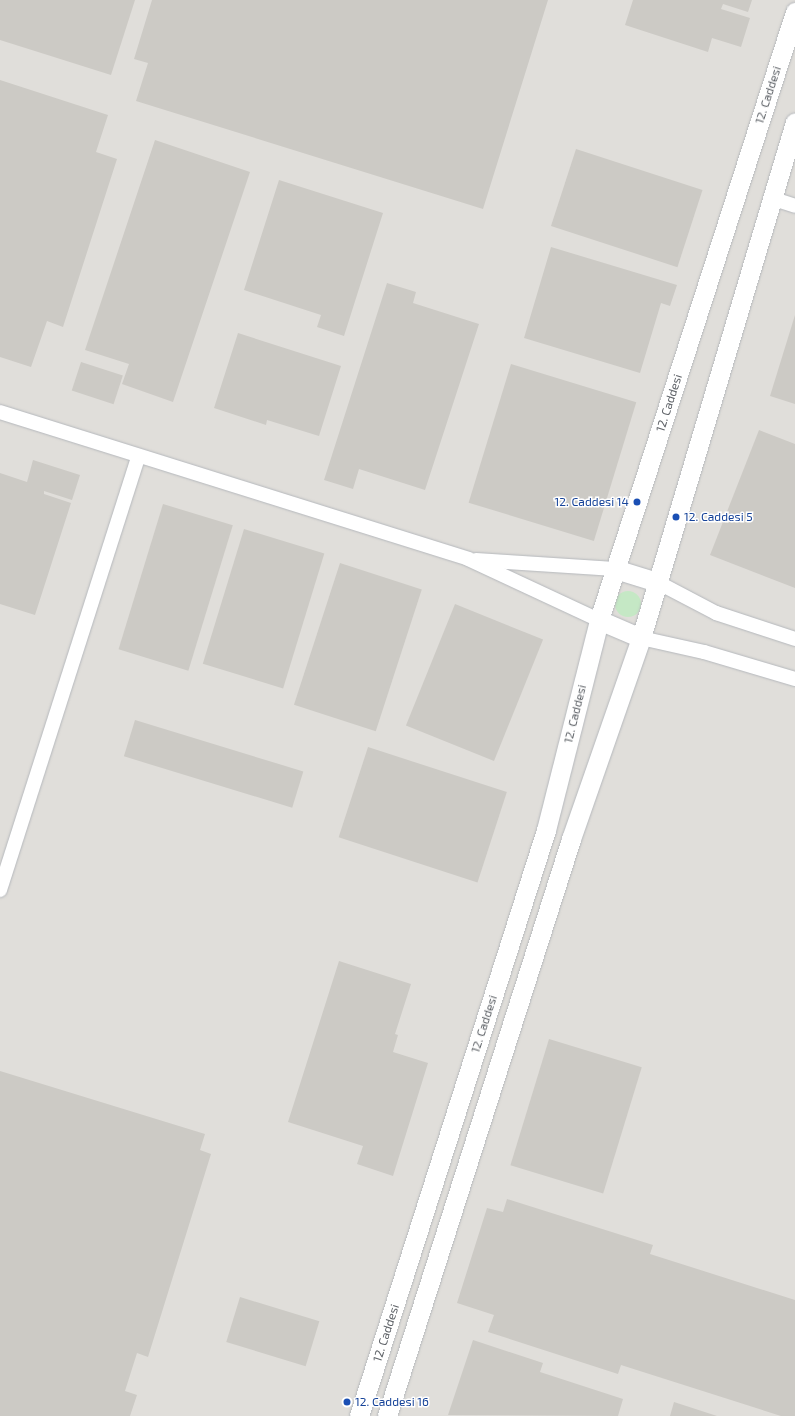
<!DOCTYPE html>
<html>
<head>
<meta charset="utf-8">
<style>
  body { margin:0 }
  #map { position:relative; width:795px; height:1416px; overflow:hidden; background:#f1efe8; font-family:"Exo 2",sans-serif }
  div>[style] { position:absolute }
  [style*='--x'] { left:calc(var(--x)*1px); top:calc(var(--y)*1px); width:calc(var(--w)*1px); rotate:calc(var(--a)*1deg) }
  .industrial>* { inset:0; background:#e0deda; transform-origin:0 0 }
  .green>* { inset:0; background:#c5e8c5 }
  .round { border-radius:50% }
  .building>* { inset:0; background:#cccac5; transform-origin:0 0 }
  .roads { filter:drop-shadow(0 0 1px #b5b8bc) drop-shadow(0 0 1px #b5b8bc) }
  .street>* { height:14px; margin:-7px; padding:0 7px; transform-origin:7px; border-radius:7px; background:#fff }
  .secondary>* { height:19px; margin:-9.5px; padding:0 9.5px; transform-origin:9.5px; border-radius:9.5px; background:#fff }
  .dots>* { width:11px; height:11px; translate:-50% -50%; box-sizing:border-box; border:2px solid #fff; border-radius:50% }
  span { translate:-50% -50%; white-space:nowrap; text-align:center; line-height:1.15; -webkit-text-stroke:3px #fff; paint-order:stroke }
  .street-label { font-size:12px; color:#5f6368 }
  .transit-label { font-size:12px; color:#164399 }
  .right { translate:-100% -50%; text-align:right }
  .left { translate:0 -50%; text-align:left }
</style>
</head>
<body>
<div id="map">
  <div class="industrial">
    <i style="left:0;top:0;width:795px;height:1416px"></i>
  </div>
  <div class="green">
    <i class="round" style="left:615px;top:591px;width:26px;height:26px"></i>
  </div>
  <div class="building">
    <i style="clip-path:polygon(0 0,135px 0,111px 75px,0 40px)"></i>
    <i style="clip-path:polygon(152px 0,548px 0,483px 209px,136px 101px,148px 63px,134px 59px)"></i>
    <i style="clip-path:polygon(633px 0,752px 0,748px 12px,723px 4px,721px 9px,750px 18px,741px 47px,712px 38px,708px 52px,625px 25px)"></i>
    <i style="clip-path:polygon(0 80px,108px 115px,96px 152px,117px 159px,63px 327px,47px 321px,31px 367px,0 357px)"></i>
    <i style="clip-path:polygon(155px 140px,250px 172px,173px 402px,122px 384px,129px 364px,85px 350px)"></i>
    <i style="left:576px;top:149px;width:133px;height:81px;rotate:18deg"></i>
    <i style="clip-path:polygon(279px 180px,383px 213px,344px 336px,317px 327px,321px 315px,244px 290px)"></i>
    <i style="clip-path:polygon(551px 247px,677px 285px,670px 306px,661px 303px,640px 373px,524px 338px)"></i>
    <i style="clip-path:polygon(387px 283px,416px 292px,413px 303px,479px 324px,425px 490px,359px 469px,353px 489px,324px 480px)"></i>
    <i style="clip-path:polygon(795px 315px,795px 404px,770px 396px)"></i>
    <i style="clip-path:polygon(238px 333px,341px 366px,319px 436px,267px 420px,266px 425px,214px 408px)"></i>
    <i style="left:81px;top:362px;width:44px;height:30px;rotate:18deg"></i>
    <i style="left:511px;top:364px;width:131px;height:145px;rotate:17deg"></i>
    <i style="clip-path:polygon(759px 430px,795px 444px,795px 588px,710px 555px)"></i>
    <i style="clip-path:polygon(33px 460px,80px 475px,72px 500px,44px 491px,44px 494px,71px 503px,35px 615px,0 604px,0 473px,27px 482px)"></i>
    <i style="left:163px;top:504px;width:73px;height:152px;rotate:17deg"></i>
    <i style="left:244px;top:529px;width:84px;height:141px;rotate:17deg"></i>
    <i style="left:340px;top:563px;width:86px;height:149px;rotate:18deg"></i>
    <i style="left:455px;top:604px;width:95px;height:131px;rotate:22deg"></i>
    <i style="left:135px;top:720px;width:176px;height:38px;rotate:17deg"></i>
    <i style="left:368px;top:747px;width:146px;height:95px;rotate:18deg"></i>
    <i style="clip-path:polygon(339px 961px,411px 984px,395px 1034px,398px 1035px,393px 1052px,428px 1063px,393px 1176px,357px 1164px,363px 1146px,288px 1122px)"></i>
    <i style="left:549px;top:1039px;width:97px;height:132px;rotate:17deg"></i>
    <i style="clip-path:polygon(0 1071px,205px 1134px,200px 1150px,211px 1154px,148px 1357px,137px 1353px,125px 1391px,137px 1395px,130px 1416px,0 1416px)"></i>
    <i style="clip-path:polygon(507px 1199px,653px 1245px,650px 1254px,795px 1300px,795px 1416px,781px 1416px,621px 1365px,618px 1374px,488px 1332px,494px 1315px,457px 1303px,487px 1208px,503px 1212px)"></i>
    <i style="left:240px;top:1297px;width:83px;height:47px;rotate:17deg"></i>
    <i style="clip-path:polygon(473px 1340px,543px 1363px,540px 1372px,623px 1399px,618px 1416px,448px 1415px)"></i>
    <i style="clip-path:polygon(674px 1402px,717px 1416px,670px 1416px)"></i>
  </div>
  <div class="roads">
    <div class="street">
      <i style="--x:771;--y:198;--w:25;--a:18"></i>
      <i style="--x:0;--y:412;--w:491;--a:17.4"></i>
      <i style="--x:468;--y:559;--w:145;--a:25"></i>
      <i style="--x:476;--y:560;--w:139;--a:3.7"></i>
      <i style="--x:657;--y:582;--w:67;--a:27.7"></i>
      <i style="--x:716;--y:613;--w:83;--a:18.2"></i>
      <i style="--x:641;--y:638;--w:65;--a:12.5"></i>
      <i style="--x:704;--y:652;--w:95;--a:16.5"></i>
      <i style="--x:0;--y:890;--w:454;--a:-72.3"></i>
    </div>
    <div class="secondary">
      <i style="--x:615;--y:569;--w:44;--a:17.2"></i>
      <i style="--x:599;--y:620;--w:46;--a:23.2"></i>
      <i style="--x:359;--y:1416;--w:615;--a:-72.3"></i>
      <i style="--x:546;--y:830;--w:217;--a:-75.8"></i>
      <i style="--x:599;--y:620;--w:639;--a:-72.13"></i>
      <i style="--x:387;--y:1416;--w:606;--a:-72.31"></i>
      <i style="--x:571;--y:839;--w:213;--a:-70.8"></i>
      <i style="--x:641;--y:638;--w:538;--a:-73.38"></i>
    </div>
  </div>
  <div class="dots">
    <i style="left:637px;top:502px;background:#1a4fb4"></i>
    <i style="left:676px;top:517px;background:#1a4fb4"></i>
    <i style="left:347px;top:1402px;background:#1a4fb4"></i>
  </div>
  <div class="street-label">
    <span style="left:768px;top:95px;rotate:-72deg">12. Caddesi</span>
    <span style="left:669px;top:403px;rotate:-72deg">12. Caddesi</span>
    <span style="left:575px;top:714px;rotate:-76deg">12. Caddesi</span>
    <span style="left:484px;top:1024px;rotate:-72deg">12. Caddesi</span>
    <span style="left:386px;top:1333px;rotate:-72deg">12. Caddesi</span>
  </div>
  <div class="transit-label">
    <span class="right" style="left:629px;top:502px">12. Caddesi 14</span>
    <span class="left" style="left:684px;top:517px">12. Caddesi 5</span>
    <span class="left" style="left:355px;top:1402px">12. Caddesi 16</span>
  </div>
</div>
</body>
</html>
